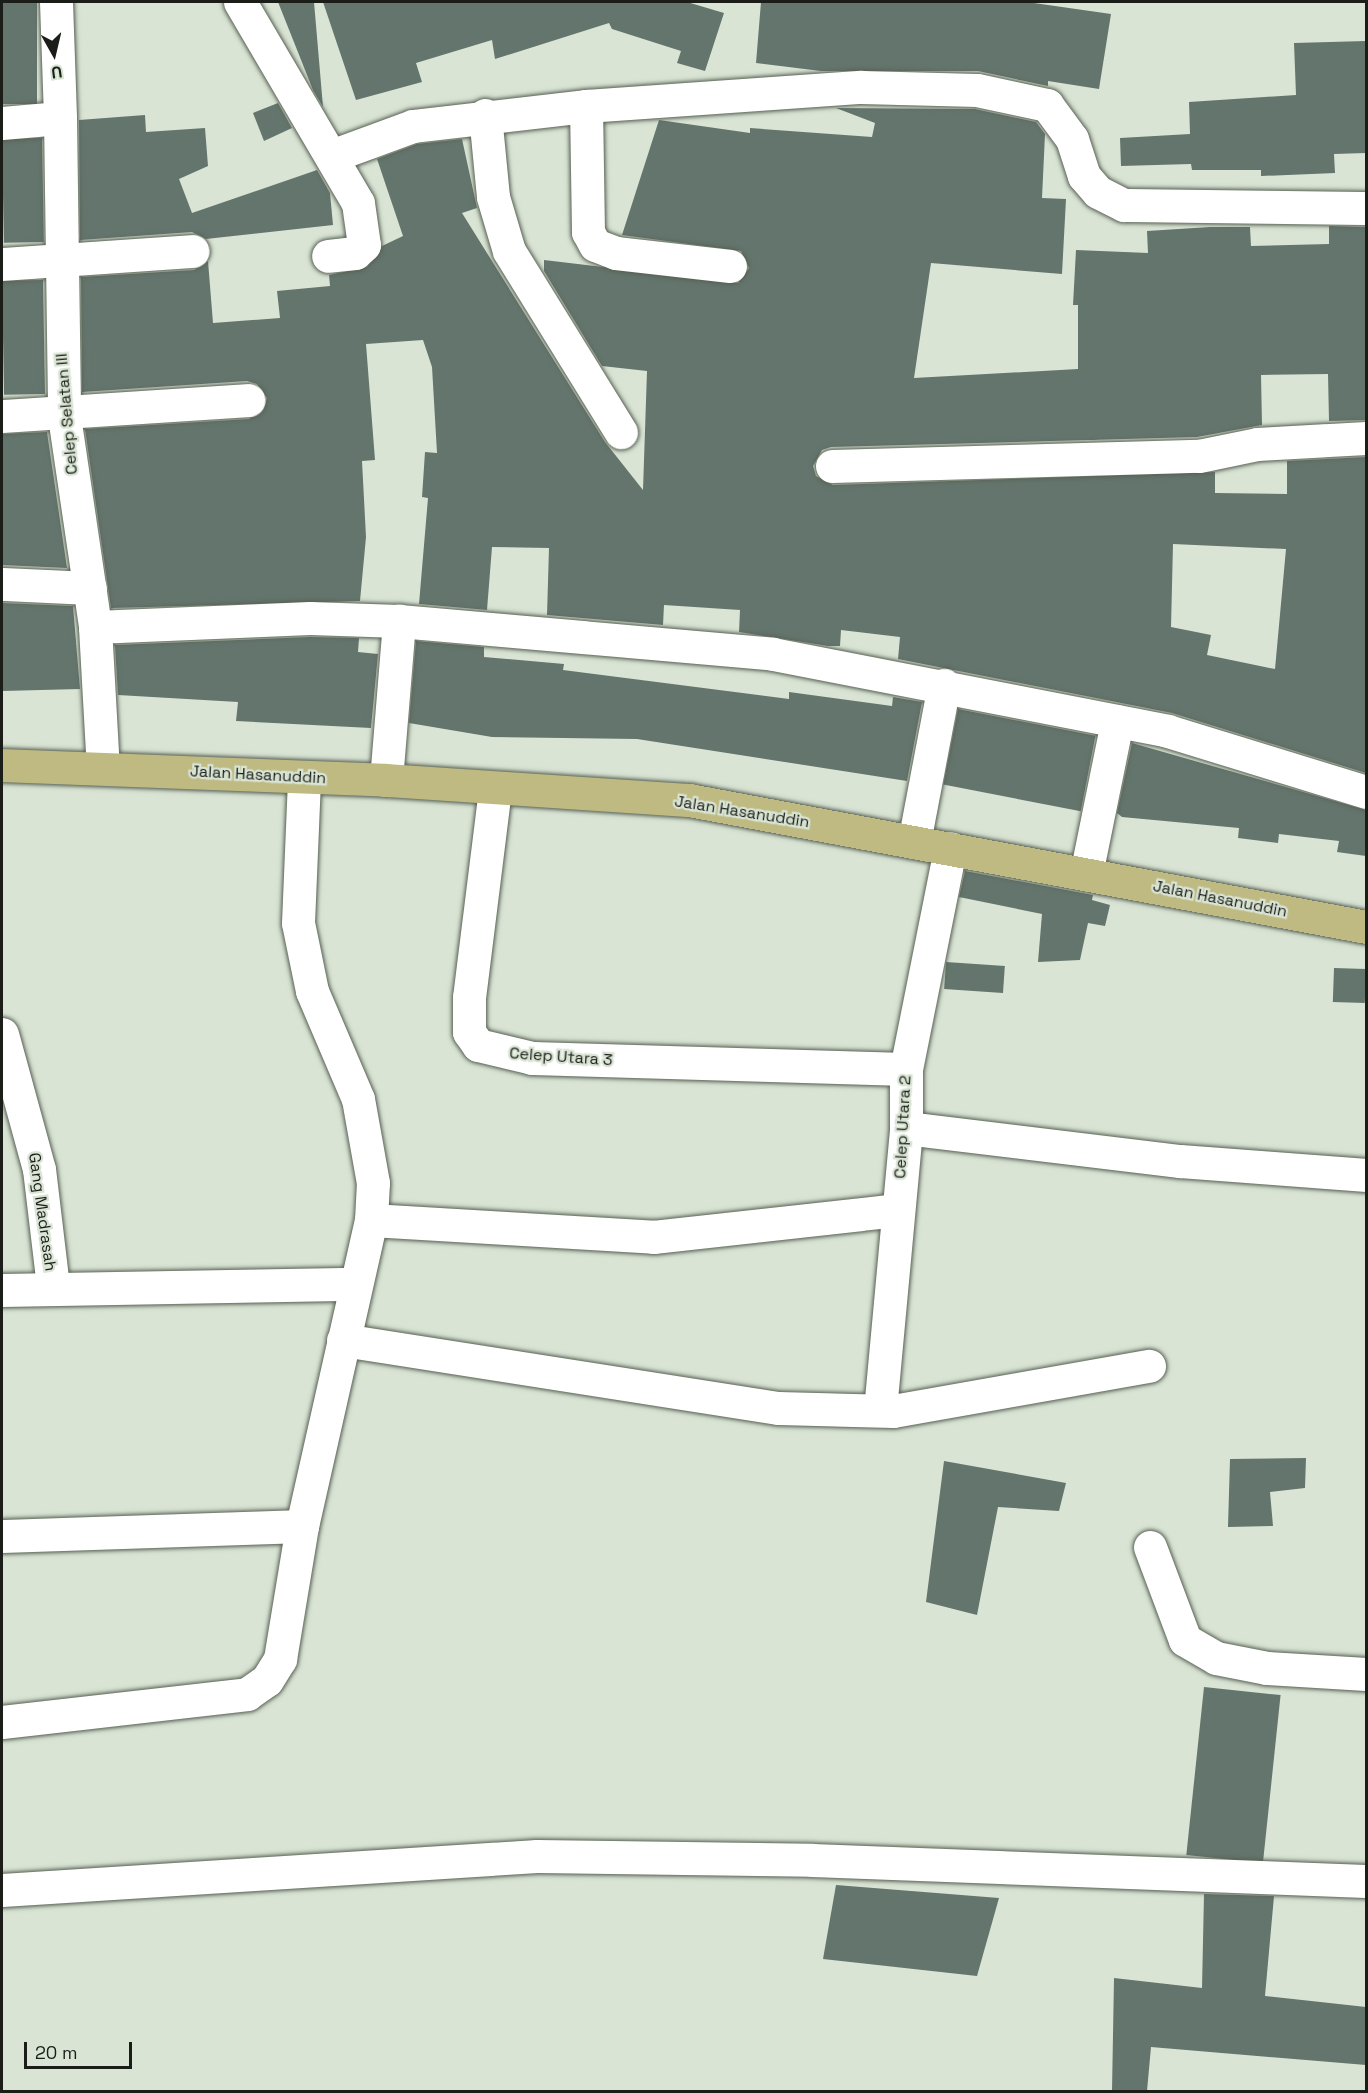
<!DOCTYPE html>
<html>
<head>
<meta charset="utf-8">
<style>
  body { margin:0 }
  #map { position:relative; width:1368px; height:2093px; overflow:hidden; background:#d9e4d4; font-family:"Space Grotesk",sans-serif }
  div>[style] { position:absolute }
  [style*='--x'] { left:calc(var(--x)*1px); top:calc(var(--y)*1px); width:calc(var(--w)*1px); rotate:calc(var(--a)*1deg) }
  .building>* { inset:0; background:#64756d; transform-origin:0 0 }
  .roads { filter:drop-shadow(0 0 2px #576053) drop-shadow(0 0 2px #576053) }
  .minor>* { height:33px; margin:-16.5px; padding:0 16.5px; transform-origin:16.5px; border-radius:16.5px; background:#fff }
  .major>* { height:33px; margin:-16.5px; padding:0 16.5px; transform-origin:16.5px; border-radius:16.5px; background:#beba82 }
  span { translate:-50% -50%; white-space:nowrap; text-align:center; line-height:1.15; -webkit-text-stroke:4.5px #d9e4d4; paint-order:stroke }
  .street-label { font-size:16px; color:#1a1d18 }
  .frame { position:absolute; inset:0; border:3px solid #1a1d18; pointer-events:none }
  .north { position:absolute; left:24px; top:24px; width:60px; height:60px; -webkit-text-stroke:4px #d9e4d4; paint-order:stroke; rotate:172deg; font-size:16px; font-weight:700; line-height:24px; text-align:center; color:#1a1d18 }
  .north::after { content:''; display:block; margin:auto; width:21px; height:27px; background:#1a1d18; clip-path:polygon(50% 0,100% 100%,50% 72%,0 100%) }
  .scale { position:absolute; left:24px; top:2042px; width:108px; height:27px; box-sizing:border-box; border:3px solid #1a1d18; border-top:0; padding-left:8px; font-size:18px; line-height:21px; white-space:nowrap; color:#1a1d18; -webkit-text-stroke:4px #d9e4d4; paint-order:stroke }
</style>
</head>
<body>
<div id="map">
  <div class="building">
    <i style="left:2px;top:2px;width:35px;height:102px"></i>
    <i style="clip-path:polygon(278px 2px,314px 2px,323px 107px,313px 90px)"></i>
    <i style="clip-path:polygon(323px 2px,687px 2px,724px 13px,705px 71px,677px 63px,681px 51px,612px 29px,609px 23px,495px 59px,492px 40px,416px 63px,422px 82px,356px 100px)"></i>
    <i style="clip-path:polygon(761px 2px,1027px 2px,1111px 14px,1099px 89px,1048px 81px,1048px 86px,978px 71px,821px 71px,756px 63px)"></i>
    <i style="clip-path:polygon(1366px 41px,1366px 153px,1334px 154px,1335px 173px,1261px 176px,1261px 170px,1192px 170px,1191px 164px,1121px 166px,1120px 138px,1190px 134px,1189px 102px,1296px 95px,1294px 43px)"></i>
    <i style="clip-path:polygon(278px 103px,292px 128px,264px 141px,253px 113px)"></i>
    <i style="clip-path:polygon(evenodd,836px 108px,975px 109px,1036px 122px,1045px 134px,1042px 198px,1066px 199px,1062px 274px,931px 263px,914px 378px,1078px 369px,1078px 305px,1073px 305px,1076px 250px,1148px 253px,1147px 231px,1210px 227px,1250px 227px,1251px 246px,1329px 244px,1329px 226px,1366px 227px,1366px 420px,1329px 421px,1328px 374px,1261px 375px,1262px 425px,1197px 437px,831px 447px,822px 450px,813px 466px,816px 476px,833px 485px,1215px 472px,1215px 493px,1287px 494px,1287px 461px,1366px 457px,1366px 773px,1172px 713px,898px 659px,900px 637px,841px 630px,840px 646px,828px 646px,739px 632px,740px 610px,664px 605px,663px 625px,547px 615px,549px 548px,492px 547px,487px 610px,419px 604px,428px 498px,422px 497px,425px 452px,437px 453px,432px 367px,423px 340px,366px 344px,375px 460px,362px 461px,366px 537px,360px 601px,111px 608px,85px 429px,249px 419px,264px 409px,267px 398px,257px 384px,247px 381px,82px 392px,81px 277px,194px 270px,208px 261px,213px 323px,280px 318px,277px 291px,330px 286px,329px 275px,367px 267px,382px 246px,403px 236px,377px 159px,417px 144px,462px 139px,477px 208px,462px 213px,605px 442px,643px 490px,647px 371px,602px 366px,544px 271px,544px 260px,738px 283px,749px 268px,741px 251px,622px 235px,659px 120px,750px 133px,750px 128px,872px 137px,875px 123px,836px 108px,1173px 544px,1286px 549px,1275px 669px,1207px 655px,1211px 635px,1171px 627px,1173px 544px)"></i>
    <i style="clip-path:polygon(145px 115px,146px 132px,205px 128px,208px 166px,179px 179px,192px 213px,317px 170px,330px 193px,333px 225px,206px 239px,192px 232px,80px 240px,79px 120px)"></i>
    <i style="left:42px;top:138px;width:104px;height:40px;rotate:89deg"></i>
    <i style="left:43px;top:280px;width:114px;height:41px;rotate:89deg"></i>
    <i style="clip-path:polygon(47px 432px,67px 568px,2px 565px,2px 434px)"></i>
    <i style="clip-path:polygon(2px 603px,73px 606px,80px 689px,2px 691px)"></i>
    <i style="clip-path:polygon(310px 637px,359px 638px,358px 652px,378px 654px,371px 728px,236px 721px,238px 702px,118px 695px,115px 645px)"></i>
    <i style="clip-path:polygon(416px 641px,484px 647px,484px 657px,564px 664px,563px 670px,789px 699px,789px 692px,892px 706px,893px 697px,922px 702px,907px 781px,637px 739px,492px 737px,409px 723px)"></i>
    <i style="left:958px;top:709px;width:140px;height:77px;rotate:11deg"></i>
    <i style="clip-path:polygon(1132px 743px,1366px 810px,1366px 856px,1337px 852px,1339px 841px,1279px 834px,1278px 843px,1238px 838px,1239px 828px,1122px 817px,1117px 813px)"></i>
    <i style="clip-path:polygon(965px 871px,1093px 895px,1092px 900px,1110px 905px,1105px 926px,1088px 923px,1080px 960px,1038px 962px,1042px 914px,959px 897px)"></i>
    <i style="left:946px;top:962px;width:59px;height:27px;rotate:4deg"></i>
    <i style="left:1334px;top:968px;width:32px;height:34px;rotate:2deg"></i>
    <i style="clip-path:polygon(1306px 1458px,1305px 1488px,1270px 1492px,1273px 1526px,1228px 1527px,1230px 1459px)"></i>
    <i style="clip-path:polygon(944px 1461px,1066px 1483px,1059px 1511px,998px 1507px,977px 1615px,926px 1602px)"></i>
    <i style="left:1204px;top:1687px;width:77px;height:169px;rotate:6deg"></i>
    <i style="clip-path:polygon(836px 1885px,999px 1898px,977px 1976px,823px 1959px)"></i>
    <i style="clip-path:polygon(1204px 1894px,1274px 1896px,1265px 1996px,1366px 2007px,1366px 2065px,1151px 2047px,1147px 2091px,1112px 2091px,1114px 1978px,1202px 1988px)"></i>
  </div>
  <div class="roads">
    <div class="minor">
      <i style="--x:56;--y:2;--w:116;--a:88"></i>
      <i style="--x:240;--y:2;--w:233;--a:59.6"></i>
      <i style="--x:358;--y:203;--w:42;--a:81.9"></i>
      <i style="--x:364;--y:245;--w:12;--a:138"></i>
      <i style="--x:355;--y:253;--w:27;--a:174"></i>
      <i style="--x:485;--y:115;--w:82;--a:84.4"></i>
      <i style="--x:493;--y:197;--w:56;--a:73.5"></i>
      <i style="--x:509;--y:251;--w:213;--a:58.3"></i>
      <i style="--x:2;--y:123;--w:58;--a:-4.9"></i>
      <i style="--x:60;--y:118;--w:298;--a:89.2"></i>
      <i style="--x:64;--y:416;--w:213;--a:81.6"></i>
      <i style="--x:95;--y:627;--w:141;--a:86.8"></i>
      <i style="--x:334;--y:155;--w:84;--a:-20.2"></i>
      <i style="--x:413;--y:126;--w:174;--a:-6.6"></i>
      <i style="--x:2;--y:264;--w:191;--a:-3.9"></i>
      <i style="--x:730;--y:266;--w:115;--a:-173.5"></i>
      <i style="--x:616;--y:253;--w:22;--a:-159"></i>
      <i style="--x:595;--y:245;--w:15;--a:-118"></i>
      <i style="--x:588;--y:232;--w:126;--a:-90.9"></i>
      <i style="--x:586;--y:106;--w:276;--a:-4"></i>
      <i style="--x:861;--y:87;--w:116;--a:1.5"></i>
      <i style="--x:977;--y:90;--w:72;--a:12.1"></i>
      <i style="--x:1047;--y:105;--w:42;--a:53.7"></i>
      <i style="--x:1072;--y:139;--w:39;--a:72"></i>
      <i style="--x:1084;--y:176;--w:21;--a:49"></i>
      <i style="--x:1098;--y:192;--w:29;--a:27"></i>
      <i style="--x:1124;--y:205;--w:242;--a:0.7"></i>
      <i style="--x:2;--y:416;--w:247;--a:-3.7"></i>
      <i style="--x:832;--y:466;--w:367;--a:-1.6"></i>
      <i style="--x:1199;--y:456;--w:59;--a:-11.7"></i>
      <i style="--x:1257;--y:444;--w:109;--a:-3.2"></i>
      <i style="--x:2;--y:584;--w:88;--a:2.6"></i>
      <i style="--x:95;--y:627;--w:215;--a:-2.4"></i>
      <i style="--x:310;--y:618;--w:89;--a:1.9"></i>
      <i style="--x:399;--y:621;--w:375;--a:5"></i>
      <i style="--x:773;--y:654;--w:402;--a:11"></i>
      <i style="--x:1168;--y:731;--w:207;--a:17.1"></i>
      <i style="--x:386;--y:780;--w:160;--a:-85.3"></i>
      <i style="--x:495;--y:789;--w:210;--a:97.1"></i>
      <i style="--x:469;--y:997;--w:35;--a:90"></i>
      <i style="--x:469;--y:1032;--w:16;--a:55"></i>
      <i style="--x:478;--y:1045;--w:56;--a:13.5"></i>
      <i style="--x:532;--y:1058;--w:374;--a:1.7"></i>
      <i style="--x:914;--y:842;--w:160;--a:-79.2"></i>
      <i style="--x:1086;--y:874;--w:156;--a:-78.5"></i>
      <i style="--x:2;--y:1034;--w:140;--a:74.7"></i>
      <i style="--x:39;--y:1169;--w:119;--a:83.2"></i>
      <i style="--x:906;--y:1128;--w:276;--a:6.9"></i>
      <i style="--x:1180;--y:1161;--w:187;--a:4.3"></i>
      <i style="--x:371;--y:1220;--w:283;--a:3.4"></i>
      <i style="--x:653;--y:1237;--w:246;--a:-6.3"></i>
      <i style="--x:2;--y:1290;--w:352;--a:-1"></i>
      <i style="--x:343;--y:1340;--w:440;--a:8.9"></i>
      <i style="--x:778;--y:1408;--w:115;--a:1.5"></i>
      <i style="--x:893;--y:1411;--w:260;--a:-10"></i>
      <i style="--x:880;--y:1410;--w:283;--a:-84.7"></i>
      <i style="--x:906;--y:1128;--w:59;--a:-90"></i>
      <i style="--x:906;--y:1069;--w:225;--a:-78.7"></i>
      <i style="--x:2;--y:1536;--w:300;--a:-1.9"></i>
      <i style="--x:1150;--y:1547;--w:99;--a:69.4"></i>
      <i style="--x:1185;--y:1640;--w:36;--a:30"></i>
      <i style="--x:1216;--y:1658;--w:52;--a:11.1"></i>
      <i style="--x:1267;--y:1668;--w:99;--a:3.5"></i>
      <i style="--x:2;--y:1722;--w:247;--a:-6.5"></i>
      <i style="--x:247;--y:1694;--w:24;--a:-35"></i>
      <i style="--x:267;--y:1680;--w:25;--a:-58"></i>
      <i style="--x:280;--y:1659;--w:135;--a:-80.6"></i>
      <i style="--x:302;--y:1526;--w:314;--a:-77.3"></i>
      <i style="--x:371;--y:1220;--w:37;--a:-87"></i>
      <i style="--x:373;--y:1183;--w:85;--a:-100.1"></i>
      <i style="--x:358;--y:1099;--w:117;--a:-113.1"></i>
      <i style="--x:312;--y:991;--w:69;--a:-101.6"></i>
      <i style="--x:298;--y:923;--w:146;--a:-87.6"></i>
      <i style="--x:2;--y:1890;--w:536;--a:-3.64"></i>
      <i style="--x:537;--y:1856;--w:275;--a:0.8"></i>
      <i style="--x:812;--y:1860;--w:554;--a:2.17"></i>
    </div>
    <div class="major">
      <i style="--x:2;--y:765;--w:384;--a:2.2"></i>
      <i style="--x:386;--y:780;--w:304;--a:3.8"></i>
      <i style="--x:689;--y:800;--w:689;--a:10.62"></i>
    </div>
  </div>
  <div class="street-label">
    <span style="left:67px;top:414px;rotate:-95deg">Celep Selatan III</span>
    <span style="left:258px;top:775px;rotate:3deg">Jalan Hasanuddin</span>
    <span style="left:742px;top:812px;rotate:9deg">Jalan Hasanuddin</span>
    <span style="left:1220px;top:899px;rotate:11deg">Jalan Hasanuddin</span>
    <span style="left:561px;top:1057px;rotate:4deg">Celep Utara 3</span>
    <span style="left:903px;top:1127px;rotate:-87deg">Celep Utara 2</span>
    <span style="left:42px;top:1212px;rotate:82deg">Gang Madrasah</span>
  </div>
  <div class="frame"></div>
  <div class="north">U</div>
  <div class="scale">20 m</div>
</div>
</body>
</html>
